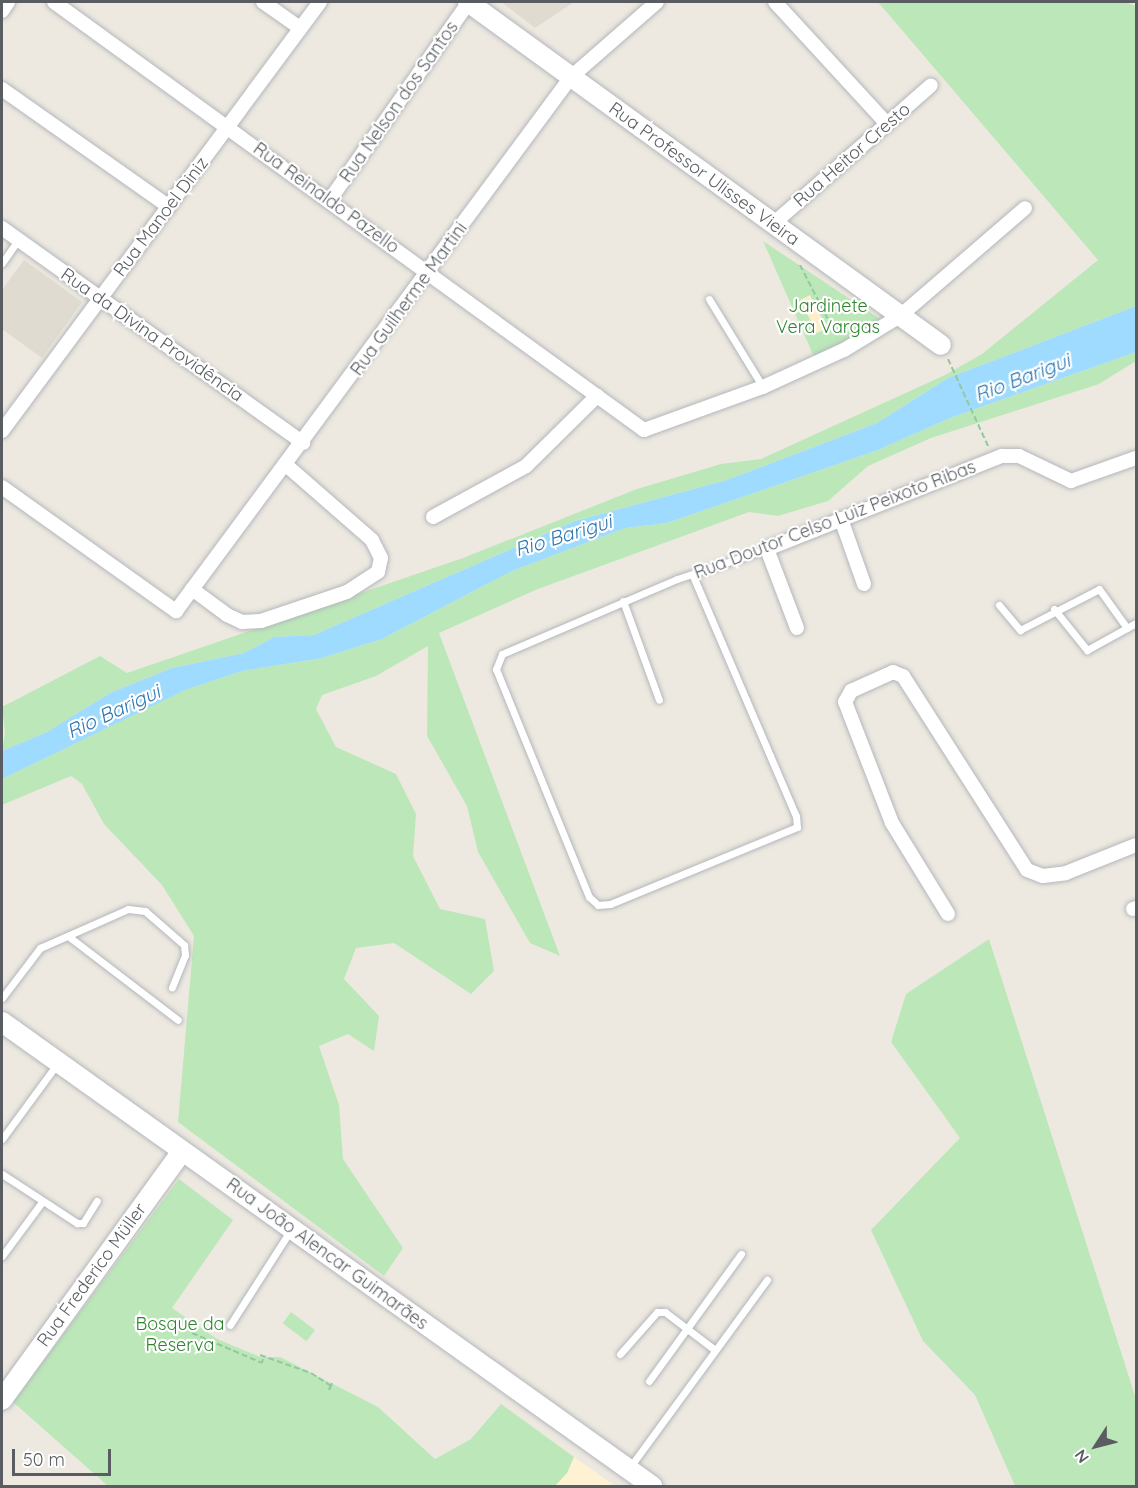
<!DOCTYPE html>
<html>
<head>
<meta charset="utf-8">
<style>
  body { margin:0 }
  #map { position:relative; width:1138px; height:1488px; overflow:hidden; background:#ede9e0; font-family:Quicksand,sans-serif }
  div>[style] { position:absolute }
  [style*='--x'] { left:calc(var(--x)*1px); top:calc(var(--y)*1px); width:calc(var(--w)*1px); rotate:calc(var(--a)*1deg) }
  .commercial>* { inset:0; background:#fff2d3 }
  .education>* { inset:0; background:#dfdbd0 }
  .green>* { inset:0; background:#bce8b9; transform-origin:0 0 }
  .sand>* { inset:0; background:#fdeecb; transform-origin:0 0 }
  .water>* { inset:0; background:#9edbff }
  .path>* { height:2px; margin-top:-1px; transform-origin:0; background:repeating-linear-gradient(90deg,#92c99e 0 6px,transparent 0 9px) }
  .roads { filter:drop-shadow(0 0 2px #b3b7bc) drop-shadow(0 0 2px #b3b7bc) }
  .lane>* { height:7px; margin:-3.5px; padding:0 3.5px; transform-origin:3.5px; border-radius:3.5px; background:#fff }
  .street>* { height:14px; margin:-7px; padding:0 7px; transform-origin:7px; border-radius:7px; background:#fff }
  .secondary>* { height:20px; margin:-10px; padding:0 10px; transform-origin:10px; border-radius:10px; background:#fff }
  span { translate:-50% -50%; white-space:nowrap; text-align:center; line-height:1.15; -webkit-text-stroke:4.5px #fff; paint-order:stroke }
  .street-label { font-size:18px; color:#595d62 }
  .park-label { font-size:18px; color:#2e852d }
  .water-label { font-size:20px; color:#3177b0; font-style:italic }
  .frame { position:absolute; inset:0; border:3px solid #595d62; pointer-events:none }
  .north { position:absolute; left:1066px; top:1416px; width:60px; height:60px; -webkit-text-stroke:4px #fff; paint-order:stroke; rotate:234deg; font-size:16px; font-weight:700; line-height:24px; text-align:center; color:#595d62 }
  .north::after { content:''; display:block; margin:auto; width:21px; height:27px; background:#595d62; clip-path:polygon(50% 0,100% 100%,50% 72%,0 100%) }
  .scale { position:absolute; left:12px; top:1449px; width:99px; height:27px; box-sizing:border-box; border:3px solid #595d62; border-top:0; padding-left:8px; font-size:18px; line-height:21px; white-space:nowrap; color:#595d62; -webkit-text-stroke:4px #fff; paint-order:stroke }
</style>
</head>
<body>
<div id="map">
  <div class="commercial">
    <i style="clip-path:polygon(574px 1457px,615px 1486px,555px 1486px)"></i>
  </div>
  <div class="education">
    <i style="clip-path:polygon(501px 2px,574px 2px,535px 28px)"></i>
    <i style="clip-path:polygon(24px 260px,82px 302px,42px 358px,2px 329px,2px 290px)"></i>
  </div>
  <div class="green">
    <i style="clip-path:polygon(878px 2px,1126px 2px,1136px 6px,1136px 306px,948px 378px,877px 423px,727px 480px,575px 521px,314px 635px,274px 637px,244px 653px,172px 668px,110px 693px,47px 732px,2px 751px,5px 733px,2px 707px,100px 656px,127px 673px,463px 558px,637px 489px,721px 464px,761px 459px,945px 375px,982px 354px,1098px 260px)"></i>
    <i style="clip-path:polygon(763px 241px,880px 319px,815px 359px)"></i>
    <i style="clip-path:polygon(1136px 352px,1136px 361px,1099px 384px,931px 438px,868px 466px,828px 501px,778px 516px,749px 512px,538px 589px,439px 633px,560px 956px,530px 943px,478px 852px,467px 806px,427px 736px,428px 646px,376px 676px,322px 695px,316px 709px,336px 747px,396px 774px,416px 814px,413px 856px,440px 909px,485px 919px,494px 971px,471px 994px,394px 943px,356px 948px,344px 979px,379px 1016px,374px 1051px,348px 1034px,319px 1046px,339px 1105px,343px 1159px,403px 1248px,384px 1276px,178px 1122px,194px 936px,162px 885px,104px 824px,82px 784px,71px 776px,2px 805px,2px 779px,184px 690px,242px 671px,322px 658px,382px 639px,512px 571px,625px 528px,667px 523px,878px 450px,950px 418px)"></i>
    <i style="clip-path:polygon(989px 939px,1136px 1399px,1136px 1486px,1015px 1486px,975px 1395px,923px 1341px,871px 1230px,960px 1138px,891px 1042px,906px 994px)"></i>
    <i style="clip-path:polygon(179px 1179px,233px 1220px,172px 1308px,217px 1339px,260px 1357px,280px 1357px,378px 1407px,435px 1459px,471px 1439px,501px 1404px,574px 1457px,567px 1473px,555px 1486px,108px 1486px,13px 1402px)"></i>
    <i style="left:291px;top:1312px;width:30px;height:14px;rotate:37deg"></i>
  </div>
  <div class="sand">
    <i style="left:810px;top:295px;width:37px;height:11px;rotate:63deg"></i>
  </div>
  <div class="water">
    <i style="clip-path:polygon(1136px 306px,1136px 352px,950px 418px,878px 450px,667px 523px,625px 528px,512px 571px,382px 639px,322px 658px,242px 671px,185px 690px,2px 779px,2px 751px,47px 732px,110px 693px,172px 668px,244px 653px,274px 637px,314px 635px,575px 521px,727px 480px,877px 423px,948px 378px)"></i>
  </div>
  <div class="path">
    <i style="--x:800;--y:265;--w:81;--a:62.8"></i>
    <i style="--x:948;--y:359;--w:96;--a:65.3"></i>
    <i style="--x:192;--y:1333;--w:76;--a:23.2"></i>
    <i style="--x:262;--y:1363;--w:4;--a:-76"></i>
    <i style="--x:260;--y:1355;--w:54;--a:19.4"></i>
    <i style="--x:311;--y:1373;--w:24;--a:33"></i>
    <i style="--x:331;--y:1386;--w:4;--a:117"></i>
    <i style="--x:329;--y:1390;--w:8;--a:-67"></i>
    <i style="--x:332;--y:1383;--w:3;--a:108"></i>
  </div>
  <div class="roads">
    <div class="lane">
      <i style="--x:2;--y:263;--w:28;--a:-55"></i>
      <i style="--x:709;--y:299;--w:103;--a:58.5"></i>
      <i style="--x:693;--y:576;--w:261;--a:66.8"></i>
      <i style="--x:796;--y:816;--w:11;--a:85"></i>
      <i style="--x:797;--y:827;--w:202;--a:157.6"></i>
      <i style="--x:610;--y:904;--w:12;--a:175"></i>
      <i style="--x:598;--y:905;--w:12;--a:-138"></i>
      <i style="--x:589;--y:897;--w:246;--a:-112.2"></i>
      <i style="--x:496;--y:669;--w:16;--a:-68"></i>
      <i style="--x:502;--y:654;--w:190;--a:-23.2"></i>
      <i style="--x:677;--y:579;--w:95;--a:-18.4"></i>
      <i style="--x:623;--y:601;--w:105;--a:70"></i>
      <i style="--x:999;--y:605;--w:33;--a:50"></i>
      <i style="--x:1020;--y:630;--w:89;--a:-27.4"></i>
      <i style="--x:1099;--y:589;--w:48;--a:54.3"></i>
      <i style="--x:1054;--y:609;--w:53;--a:51.2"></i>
      <i style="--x:1087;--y:650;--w:56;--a:-28.9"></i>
      <i style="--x:68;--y:936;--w:138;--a:37.4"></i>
      <i style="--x:2;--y:998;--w:63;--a:-52.8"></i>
      <i style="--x:40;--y:948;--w:96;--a:-23.9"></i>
      <i style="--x:128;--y:909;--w:17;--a:7"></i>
      <i style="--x:145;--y:911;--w:52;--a:41.1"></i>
      <i style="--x:184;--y:945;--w:10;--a:84"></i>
      <i style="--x:185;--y:955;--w:35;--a:112"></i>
      <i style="--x:2;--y:1139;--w:93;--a:-53.7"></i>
      <i style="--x:2;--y:1174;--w:90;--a:33.2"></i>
      <i style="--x:77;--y:1223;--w:6;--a:0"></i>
      <i style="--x:83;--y:1223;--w:26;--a:-58"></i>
      <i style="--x:2;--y:1256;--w:67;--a:-53.5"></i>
      <i style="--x:230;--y:1325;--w:112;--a:-57.4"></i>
      <i style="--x:620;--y:1354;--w:56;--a:-48.6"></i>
      <i style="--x:657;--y:1312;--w:8;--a:0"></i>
      <i style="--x:665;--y:1312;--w:63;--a:37.2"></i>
      <i style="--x:649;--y:1381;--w:157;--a:-54.1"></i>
      <i style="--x:630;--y:1467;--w:232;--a:-53.8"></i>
    </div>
    <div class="street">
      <i style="--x:54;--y:2;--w:729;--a:35.96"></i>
      <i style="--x:644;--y:430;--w:127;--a:-19.9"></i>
      <i style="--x:763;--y:387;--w:89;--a:-24.6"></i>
      <i style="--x:844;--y:350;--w:66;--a:-31.3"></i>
      <i style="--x:900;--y:316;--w:165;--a:-40.8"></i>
      <i style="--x:263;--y:2;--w:45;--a:35.1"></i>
      <i style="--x:775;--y:2;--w:166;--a:47.4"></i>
      <i style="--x:2;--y:11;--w:11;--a:-56"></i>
      <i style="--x:2;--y:89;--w:204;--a:35.2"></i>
      <i style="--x:329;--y:201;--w:243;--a:-54.9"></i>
      <i style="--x:773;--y:224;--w:210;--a:-41.3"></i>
      <i style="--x:2;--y:228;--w:370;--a:35.5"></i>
      <i style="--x:2;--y:431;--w:534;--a:-53.45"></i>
      <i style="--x:2;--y:487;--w:214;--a:35.5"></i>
      <i style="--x:176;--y:611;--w:664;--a:-53.51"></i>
      <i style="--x:571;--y:77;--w:114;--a:-41.1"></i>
      <i style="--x:433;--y:517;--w:106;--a:-28.7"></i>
      <i style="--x:526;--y:466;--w:100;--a:-44.6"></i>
      <i style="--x:841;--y:519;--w:69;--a:70.5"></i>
      <i style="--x:192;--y:589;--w:44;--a:36.6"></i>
      <i style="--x:227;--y:615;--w:17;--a:25"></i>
      <i style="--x:242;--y:622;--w:19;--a:-3"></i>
      <i style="--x:261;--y:621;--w:91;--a:-18.6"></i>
      <i style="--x:347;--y:592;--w:37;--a:-33"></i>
      <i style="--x:378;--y:572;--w:14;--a:-78"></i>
      <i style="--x:381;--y:558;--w:20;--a:-117"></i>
      <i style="--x:372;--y:540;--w:114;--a:-138.9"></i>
      <i style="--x:797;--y:628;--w:85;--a:-110.8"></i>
      <i style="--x:767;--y:549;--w:253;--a:-21.6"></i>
      <i style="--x:1002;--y:456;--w:17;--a:0"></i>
      <i style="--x:1019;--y:456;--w:58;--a:25.7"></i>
      <i style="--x:1071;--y:481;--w:69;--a:-19.5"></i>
      <i style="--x:1133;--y:909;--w:3;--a:-18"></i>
      <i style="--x:948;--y:914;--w:107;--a:-121.6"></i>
      <i style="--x:892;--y:823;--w:130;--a:-111.2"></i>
      <i style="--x:845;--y:702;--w:13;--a:-61"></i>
      <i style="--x:851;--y:691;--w:46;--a:-24.3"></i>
      <i style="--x:893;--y:672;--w:11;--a:22"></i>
      <i style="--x:903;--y:676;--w:230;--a:57.4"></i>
      <i style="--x:1027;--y:870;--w:17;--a:21"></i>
      <i style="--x:1043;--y:876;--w:23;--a:-7"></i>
      <i style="--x:1066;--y:873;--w:75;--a:-21.8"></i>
    </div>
    <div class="secondary">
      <i style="--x:468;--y:2;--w:584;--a:35.95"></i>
      <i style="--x:2;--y:1022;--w:799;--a:35.52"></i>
      <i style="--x:2;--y:1400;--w:307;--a:-54.1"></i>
    </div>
  </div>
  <div class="street-label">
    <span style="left:399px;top:102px;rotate:-55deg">Rua Nelson dos Santos</span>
    <span style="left:852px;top:155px;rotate:-41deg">Rua Heitor Cresto</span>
    <span style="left:704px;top:174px;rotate:36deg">Rua Professor Ulisses Vieira</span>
    <span style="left:326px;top:198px;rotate:36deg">Rua Reinaldo Pazello</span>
    <span style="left:161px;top:217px;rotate:-53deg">Rua Manoel Diniz</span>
    <span style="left:409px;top:299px;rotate:-54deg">Rua Guilherme Martini</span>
    <span style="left:152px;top:335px;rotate:35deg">Rua da Divina Providência</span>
    <span style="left:835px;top:520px;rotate:-21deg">Rua Doutor Celso Luiz Peixoto Ribas</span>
    <span style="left:327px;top:1254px;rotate:36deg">Rua João Alencar Guimarães</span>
    <span style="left:92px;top:1275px;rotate:-54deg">Rua Frederico Müller</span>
  </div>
  <div class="park-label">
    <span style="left:828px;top:317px">Jardinete<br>Vera Vargas</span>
    <span style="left:180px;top:1335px">Bosque da<br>Reserva</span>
  </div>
  <div class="water-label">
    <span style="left:1022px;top:377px;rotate:-21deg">Rio Barigui</span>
    <span style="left:563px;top:535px;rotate:-17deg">Rio Barigui</span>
    <span style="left:113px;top:711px;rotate:-25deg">Rio Barigui</span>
  </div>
  <div class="frame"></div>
  <div class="north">N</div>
  <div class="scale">50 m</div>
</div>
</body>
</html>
